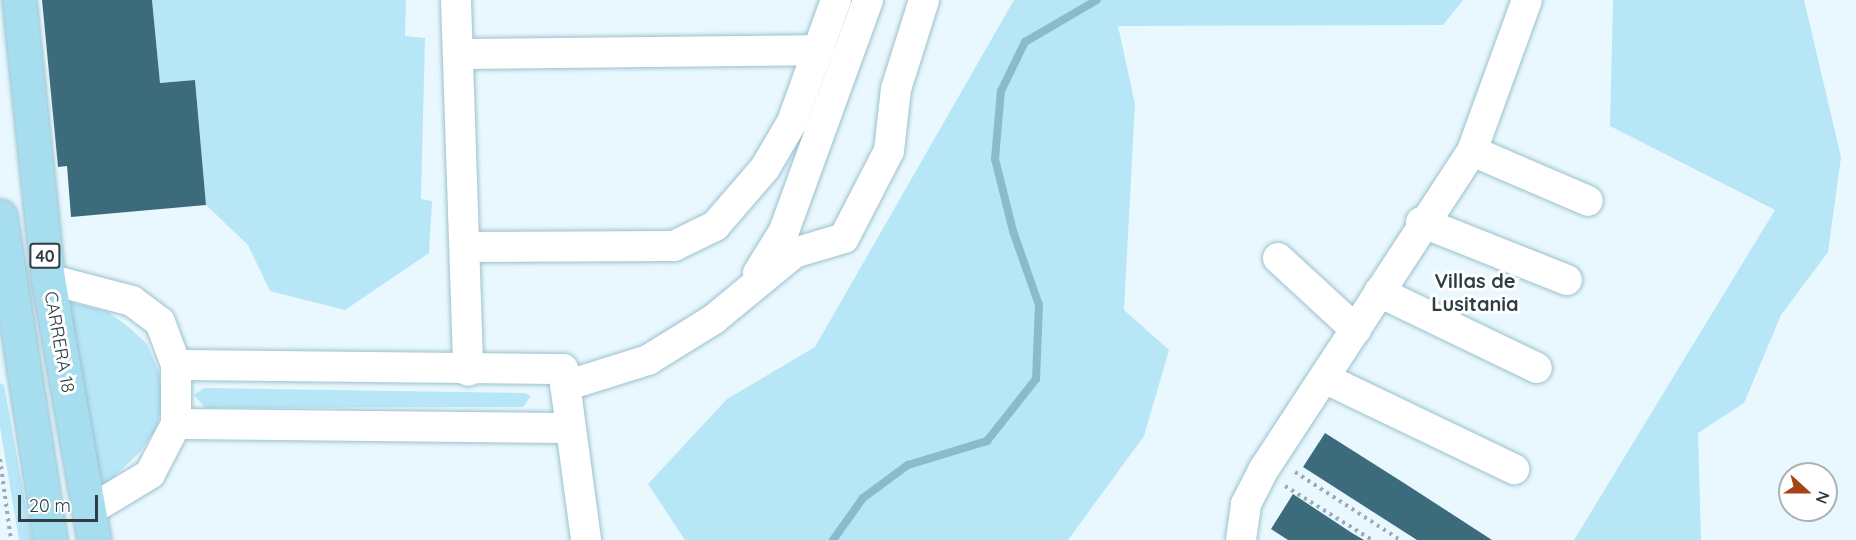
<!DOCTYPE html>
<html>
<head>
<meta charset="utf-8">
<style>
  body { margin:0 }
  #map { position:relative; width:1856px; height:540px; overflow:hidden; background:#e9f8fe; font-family:Quicksand,sans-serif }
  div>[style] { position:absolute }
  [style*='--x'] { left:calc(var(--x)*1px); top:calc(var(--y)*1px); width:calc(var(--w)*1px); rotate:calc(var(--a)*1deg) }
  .green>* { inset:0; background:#b7e6f7 }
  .stream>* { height:8px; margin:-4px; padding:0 4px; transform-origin:4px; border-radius:4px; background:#8abbcd }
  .building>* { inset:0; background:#3c6c7c }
  .path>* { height:4px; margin-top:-2px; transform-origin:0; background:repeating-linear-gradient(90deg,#9dacb2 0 3px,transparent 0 7.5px) }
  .roads { filter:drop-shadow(0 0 2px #9bc1ce) drop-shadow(0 0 2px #9bc1ce) }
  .minor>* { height:30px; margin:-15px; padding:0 15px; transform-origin:15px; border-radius:15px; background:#fff }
  .major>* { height:33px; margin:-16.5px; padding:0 16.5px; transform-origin:16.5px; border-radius:16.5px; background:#a6ddef }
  span { translate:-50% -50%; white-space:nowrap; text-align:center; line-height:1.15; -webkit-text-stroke:6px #fff; paint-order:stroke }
  .shield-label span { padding:2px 4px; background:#fff; border:2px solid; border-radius:4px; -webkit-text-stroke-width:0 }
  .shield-label { font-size:16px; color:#2e3e43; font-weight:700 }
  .street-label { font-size:18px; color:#2e3e43 }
  .neighbourhood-label { font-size:20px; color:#2e3e43; font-weight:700 }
  .north { position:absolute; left:1778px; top:462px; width:60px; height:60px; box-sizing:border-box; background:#fff; border:2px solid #abb2b4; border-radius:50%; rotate:111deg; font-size:16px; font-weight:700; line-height:24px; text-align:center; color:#2e3e43 }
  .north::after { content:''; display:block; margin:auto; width:21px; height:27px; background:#a84315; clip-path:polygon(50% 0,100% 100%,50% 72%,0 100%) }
  .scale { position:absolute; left:18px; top:495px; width:80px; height:27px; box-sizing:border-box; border:3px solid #2e3e43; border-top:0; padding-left:8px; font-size:18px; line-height:21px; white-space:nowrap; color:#2e3e43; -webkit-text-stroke:4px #fff; paint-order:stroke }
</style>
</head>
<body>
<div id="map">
  <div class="green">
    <i style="clip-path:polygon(152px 0,406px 0,405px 36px,425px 38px,421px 199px,432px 201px,429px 253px,345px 310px,270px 291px,248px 245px,206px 205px,195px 80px,160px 83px)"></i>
    <i style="clip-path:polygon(1014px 0,1463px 0,1443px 25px,1118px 26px,1135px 104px,1124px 310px,1169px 350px,1144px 436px,1068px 540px,685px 540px,648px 484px,727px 399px,815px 347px)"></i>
    <i style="clip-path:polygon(1613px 0,1804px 0,1841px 157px,1828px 252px,1781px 315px,1744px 403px,1698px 433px,1701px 540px,1574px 540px,1775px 210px,1610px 126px)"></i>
    <i style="clip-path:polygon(63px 300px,108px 312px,130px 328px,147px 344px,159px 372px,163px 402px,157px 427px,141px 451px,102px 488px)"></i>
    <i style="clip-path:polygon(0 383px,4px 385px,32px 540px,19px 540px,0 427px)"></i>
    <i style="clip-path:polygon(204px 388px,524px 393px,531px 396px,523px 407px,205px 408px,194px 395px)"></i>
  </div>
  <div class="stream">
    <i style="--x:833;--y:540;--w:52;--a:-54.5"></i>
    <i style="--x:863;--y:498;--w:56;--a:-36.3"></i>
    <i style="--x:908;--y:465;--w:83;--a:-16.9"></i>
    <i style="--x:987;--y:441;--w:79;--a:-51.7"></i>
    <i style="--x:1036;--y:379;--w:74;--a:-87.7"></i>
    <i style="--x:1039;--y:305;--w:78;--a:-109.4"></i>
    <i style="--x:1013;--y:231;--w:74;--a:-104"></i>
    <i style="--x:995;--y:159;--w:68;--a:-85"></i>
    <i style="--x:1001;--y:91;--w:55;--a:-63.9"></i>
    <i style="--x:1025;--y:42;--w:83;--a:-30.3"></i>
  </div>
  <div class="building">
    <i style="clip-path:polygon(42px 0,152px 0,160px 83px,195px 80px,206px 205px,71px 217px,67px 166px,58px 167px)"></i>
    <i style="clip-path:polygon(1325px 433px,1404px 483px,1492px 540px,1417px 540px,1303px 467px)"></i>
    <i style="clip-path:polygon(1293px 494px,1352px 533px,1364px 540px,1288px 540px,1271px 529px)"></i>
  </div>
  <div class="path">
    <i style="--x:0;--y:459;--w:82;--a:82.3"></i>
    <i style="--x:1295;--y:472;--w:125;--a:32.9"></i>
    <i style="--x:1285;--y:486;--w:102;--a:31.8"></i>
  </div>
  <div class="roads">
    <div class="minor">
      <i style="--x:456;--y:0;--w:371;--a:88.1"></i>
      <i style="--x:458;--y:54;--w:361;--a:-0.6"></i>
      <i style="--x:1472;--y:151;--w:126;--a:23.3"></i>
      <i style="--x:1421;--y:222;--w:157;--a:21.7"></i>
      <i style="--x:467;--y:247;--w:207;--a:-0.3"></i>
      <i style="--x:674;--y:246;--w:46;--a:-26"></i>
      <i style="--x:715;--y:226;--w:77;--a:-49.2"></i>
      <i style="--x:765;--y:168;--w:53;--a:-59.6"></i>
      <i style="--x:792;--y:122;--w:130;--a:-70.2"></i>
      <i style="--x:1278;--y:258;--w:106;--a:42.7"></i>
      <i style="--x:758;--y:273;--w:49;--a:-58.2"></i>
      <i style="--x:784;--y:231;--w:246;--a:-70"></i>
      <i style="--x:48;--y:279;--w:87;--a:14.7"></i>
      <i style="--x:132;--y:301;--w:35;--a:37"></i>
      <i style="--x:160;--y:322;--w:46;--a:69.6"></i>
      <i style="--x:176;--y:365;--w:59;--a:90"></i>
      <i style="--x:176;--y:424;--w:56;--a:117.5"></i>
      <i style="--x:150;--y:474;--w:70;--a:149"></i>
      <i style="--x:1379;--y:292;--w:175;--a:25.7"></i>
      <i style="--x:176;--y:365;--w:387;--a:0.6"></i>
      <i style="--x:563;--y:369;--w:173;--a:82.3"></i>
      <i style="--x:1324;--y:378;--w:211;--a:25.6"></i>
      <i style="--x:565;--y:386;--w:87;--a:-17.4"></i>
      <i style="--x:648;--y:360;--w:78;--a:-31.8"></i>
      <i style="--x:714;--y:319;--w:104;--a:-39.5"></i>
      <i style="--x:794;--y:253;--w:52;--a:-16.7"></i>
      <i style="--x:844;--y:238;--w:98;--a:-62.7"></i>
      <i style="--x:889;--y:151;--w:62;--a:-83.6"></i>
      <i style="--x:896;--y:89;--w:93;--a:-72.5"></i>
      <i style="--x:176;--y:424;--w:392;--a:0.6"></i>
      <i style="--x:1241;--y:540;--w:36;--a:-82"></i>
      <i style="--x:1246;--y:504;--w:39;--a:-63"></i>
      <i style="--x:1264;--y:469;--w:380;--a:-56.8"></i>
      <i style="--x:1472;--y:151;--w:161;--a:-70"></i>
    </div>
    <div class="major">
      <i style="--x:19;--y:0;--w:281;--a:84.1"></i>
      <i style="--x:48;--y:279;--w:265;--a:80"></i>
      <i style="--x:0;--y:216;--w:328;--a:81.2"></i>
    </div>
  </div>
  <div class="shield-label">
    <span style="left:45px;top:256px">40</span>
  </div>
  <div class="street-label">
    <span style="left:59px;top:342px;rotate:80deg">CARRERA 18</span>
  </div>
  <div class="neighbourhood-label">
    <span style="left:1475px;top:292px">Villas de<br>Lusitania</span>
  </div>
  <div class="north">N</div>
  <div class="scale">20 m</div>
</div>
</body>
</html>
